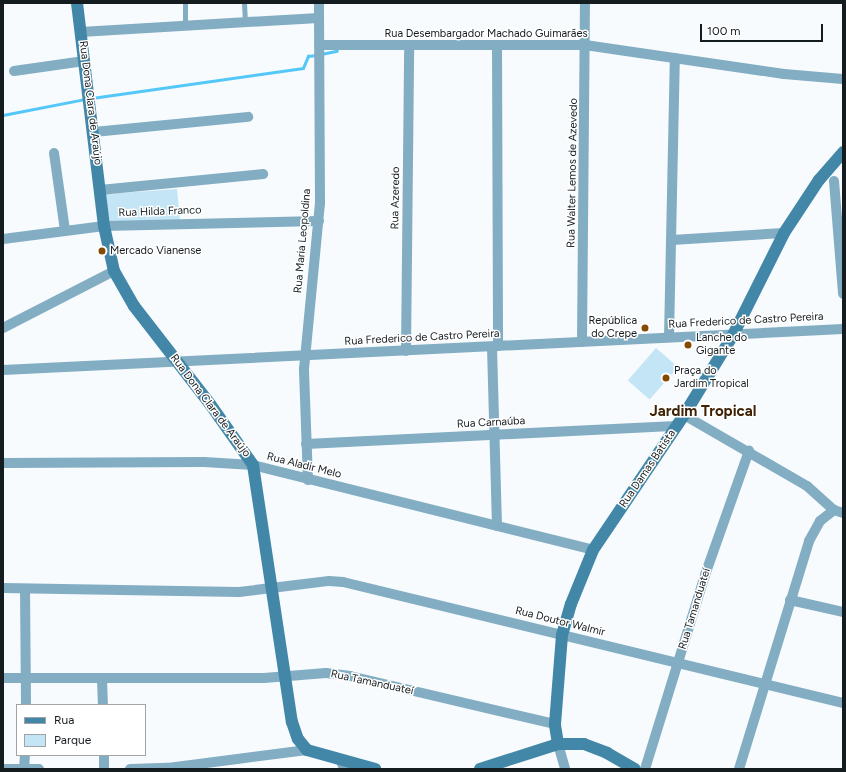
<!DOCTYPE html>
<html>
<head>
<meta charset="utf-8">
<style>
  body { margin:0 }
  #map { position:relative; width:846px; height:772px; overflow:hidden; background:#f7fbfd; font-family:Figtree,sans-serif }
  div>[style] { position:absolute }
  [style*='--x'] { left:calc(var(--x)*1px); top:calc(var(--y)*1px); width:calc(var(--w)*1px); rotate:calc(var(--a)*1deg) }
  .green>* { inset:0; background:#c3e5f6; transform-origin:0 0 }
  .stream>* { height:2.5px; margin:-1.25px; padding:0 1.25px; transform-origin:1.25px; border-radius:1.25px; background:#54c7f9 }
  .lane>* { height:5px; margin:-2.5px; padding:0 2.5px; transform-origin:2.5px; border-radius:2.5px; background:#82adc3 }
  .street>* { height:10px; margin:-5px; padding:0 5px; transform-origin:5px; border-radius:5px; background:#82adc3 }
  .secondary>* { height:12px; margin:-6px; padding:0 6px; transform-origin:6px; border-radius:6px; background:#4287a7 }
  .dots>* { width:11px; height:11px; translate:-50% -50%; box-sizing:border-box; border:2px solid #fff; border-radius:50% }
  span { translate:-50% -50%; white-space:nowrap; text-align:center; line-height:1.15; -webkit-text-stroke:3px #fff; paint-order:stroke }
  .street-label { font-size:11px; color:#151c1f }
  .poi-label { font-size:11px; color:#151c1f }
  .left { translate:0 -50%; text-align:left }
  .right { translate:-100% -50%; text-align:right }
  .district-label { font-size:15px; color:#402306; font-weight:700 }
  .frame { position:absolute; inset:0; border:4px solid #151c1f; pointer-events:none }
  .legend { position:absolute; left:16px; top:704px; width:130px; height:52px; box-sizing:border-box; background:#fff; border:1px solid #a1a4a5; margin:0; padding:5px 7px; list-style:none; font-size:12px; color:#151c1f }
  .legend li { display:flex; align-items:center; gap:8px; height:20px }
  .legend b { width:20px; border:1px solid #a1a4a5 }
  .scale { position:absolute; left:700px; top:24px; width:123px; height:18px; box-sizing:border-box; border:2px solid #151c1f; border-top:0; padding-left:5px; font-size:12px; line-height:14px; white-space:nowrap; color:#151c1f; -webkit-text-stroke:3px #fff; paint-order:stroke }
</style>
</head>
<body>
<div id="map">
  <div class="green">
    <i style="clip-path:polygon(177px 189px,180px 220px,110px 221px,104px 208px,106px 194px)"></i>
    <i style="left:656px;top:348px;width:29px;height:43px;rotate:41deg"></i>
  </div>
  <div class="stream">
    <i style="--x:321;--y:54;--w:16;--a:-11"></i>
    <i style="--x:92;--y:98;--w:213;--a:-8.1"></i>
    <i style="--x:303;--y:68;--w:13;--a:-67"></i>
    <i style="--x:308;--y:56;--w:8;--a:-7"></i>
    <i style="--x:3;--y:115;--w:84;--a:-11"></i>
  </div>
  <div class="lane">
    <i style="--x:185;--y:3;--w:23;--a:90"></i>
    <i style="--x:244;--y:3;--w:19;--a:87"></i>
  </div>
  <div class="street">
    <i style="--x:81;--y:32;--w:238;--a:-3.4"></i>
    <i style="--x:319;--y:45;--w:266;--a:0"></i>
    <i style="--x:585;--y:45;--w:201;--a:8.3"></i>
    <i style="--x:784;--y:74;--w:59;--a:4.8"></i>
    <i style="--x:497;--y:45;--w:301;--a:89.8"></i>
    <i style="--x:14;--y:71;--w:71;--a:-8.1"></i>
    <i style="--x:94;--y:132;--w:155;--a:-5.6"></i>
    <i style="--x:54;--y:153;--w:78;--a:81.9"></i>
    <i style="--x:834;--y:181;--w:113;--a:85.4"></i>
    <i style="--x:100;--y:190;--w:164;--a:-5.6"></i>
    <i style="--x:3;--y:239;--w:102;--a:-7.3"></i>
    <i style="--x:104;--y:226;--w:215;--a:-1.3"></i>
    <i style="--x:672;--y:240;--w:112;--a:-3.6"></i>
    <i style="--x:3;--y:328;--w:125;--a:-27.2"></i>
    <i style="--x:669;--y:337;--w:279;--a:-88.8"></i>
    <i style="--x:582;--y:342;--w:339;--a:-89.5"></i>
    <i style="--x:492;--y:347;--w:179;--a:88.4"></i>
    <i style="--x:406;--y:351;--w:305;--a:-89.4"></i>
    <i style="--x:3;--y:370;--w:841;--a:-2.79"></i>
    <i style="--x:684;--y:415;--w:142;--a:30"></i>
    <i style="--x:807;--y:486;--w:36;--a:42"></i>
    <i style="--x:834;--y:510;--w:9;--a:18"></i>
    <i style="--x:306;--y:444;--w:371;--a:-2.8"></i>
    <i style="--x:3;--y:463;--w:201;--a:-0.3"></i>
    <i style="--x:204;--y:462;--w:49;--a:3.5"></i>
    <i style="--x:253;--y:465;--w:350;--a:14"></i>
    <i style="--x:308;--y:480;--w:111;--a:-92.1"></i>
    <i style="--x:304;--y:369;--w:166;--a:-84.5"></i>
    <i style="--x:320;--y:204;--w:201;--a:-90.3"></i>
    <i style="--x:3;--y:588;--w:236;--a:1"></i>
    <i style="--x:239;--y:592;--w:91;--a:-7"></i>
    <i style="--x:329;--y:581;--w:14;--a:4"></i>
    <i style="--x:343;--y:582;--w:514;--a:13.6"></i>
    <i style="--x:25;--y:589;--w:116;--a:89.5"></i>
    <i style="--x:790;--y:600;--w:54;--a:12.8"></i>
    <i style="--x:3;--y:678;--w:261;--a:0"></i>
    <i style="--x:264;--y:678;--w:62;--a:-4.6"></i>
    <i style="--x:326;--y:673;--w:24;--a:7"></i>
    <i style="--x:350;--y:676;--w:211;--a:13.2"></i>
    <i style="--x:102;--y:679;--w:26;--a:88"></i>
    <i style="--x:558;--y:744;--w:26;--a:74"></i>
    <i style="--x:104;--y:755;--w:14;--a:90"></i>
    <i style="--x:341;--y:761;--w:9;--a:69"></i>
    <i style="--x:3;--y:769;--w:36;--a:0"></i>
    <i style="--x:24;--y:769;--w:14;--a:-86"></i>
    <i style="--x:130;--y:769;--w:38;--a:-2"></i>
    <i style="--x:168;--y:768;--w:140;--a:-7.4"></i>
    <i style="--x:645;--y:769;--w:203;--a:-72.8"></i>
    <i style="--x:705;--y:575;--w:132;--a:-70.5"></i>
    <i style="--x:739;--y:769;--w:239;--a:-72.9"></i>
    <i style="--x:809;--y:541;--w:23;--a:-61"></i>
    <i style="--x:820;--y:521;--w:18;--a:-38"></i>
  </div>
  <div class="secondary">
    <i style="--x:77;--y:3;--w:225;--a:83.1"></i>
    <i style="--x:104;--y:226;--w:46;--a:77.5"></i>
    <i style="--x:114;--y:271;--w:40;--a:60.3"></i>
    <i style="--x:134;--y:306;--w:124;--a:52.2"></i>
    <i style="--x:210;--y:404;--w:75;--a:54.8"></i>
    <i style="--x:253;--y:465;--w:260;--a:81.4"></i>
    <i style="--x:292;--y:722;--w:18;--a:71"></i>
    <i style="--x:298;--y:739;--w:14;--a:51"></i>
    <i style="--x:307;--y:750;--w:71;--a:15.6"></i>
    <i style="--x:558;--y:744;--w:20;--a:-99"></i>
    <i style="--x:555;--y:724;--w:89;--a:-85.5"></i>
    <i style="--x:562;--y:635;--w:32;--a:-74"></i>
    <i style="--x:571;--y:604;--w:58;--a:-67.8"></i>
    <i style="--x:593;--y:550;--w:163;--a:-56"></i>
    <i style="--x:684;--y:415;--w:94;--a:-58.5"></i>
    <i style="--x:733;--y:335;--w:114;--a:-63.4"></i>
    <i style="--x:784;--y:233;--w:64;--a:-56.6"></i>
    <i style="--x:819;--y:180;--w:37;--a:-49"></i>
    <i style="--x:480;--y:769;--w:82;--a:-17.8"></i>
    <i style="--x:558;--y:744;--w:26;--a:0"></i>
    <i style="--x:584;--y:744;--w:25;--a:21"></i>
    <i style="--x:607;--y:753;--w:32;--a:30"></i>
  </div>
  <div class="dots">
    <i style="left:102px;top:251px;background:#844a00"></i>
    <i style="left:645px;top:328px;background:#844a00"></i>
    <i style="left:688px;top:345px;background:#844a00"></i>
    <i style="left:666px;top:378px;background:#844a00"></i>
  </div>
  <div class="street-label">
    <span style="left:486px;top:34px">Rua Desembargador Machado Guimarães</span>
    <span style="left:90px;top:103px;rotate:83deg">Rua Dona Clara de Araújo</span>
    <span style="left:573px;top:173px;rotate:-89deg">Rua Walter Lemos de Azevedo</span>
    <span style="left:396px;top:198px;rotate:-89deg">Rua Azeredo</span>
    <span style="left:160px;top:212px;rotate:-2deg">Rua Hilda Franco</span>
    <span style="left:303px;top:241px;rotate:-85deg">Rua Maria Leopoldina</span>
    <span style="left:746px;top:321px;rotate:-3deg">Rua Frederico de Castro Pereira</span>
    <span style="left:422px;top:338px;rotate:-3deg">Rua Frederico de Castro Pereira</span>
    <span style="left:210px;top:406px;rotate:53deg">Rua Dona Clara de Araújo</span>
    <span style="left:491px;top:423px;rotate:-3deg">Rua Carnaúba</span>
    <span style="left:304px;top:466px;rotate:14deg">Rua Aladir Melo</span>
    <span style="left:648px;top:469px;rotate:-56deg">Rua Damas Batista</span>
    <span style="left:695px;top:609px;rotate:-73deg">Rua Tamanduateí</span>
    <span style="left:560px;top:622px;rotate:14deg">Rua Doutor Walmir</span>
    <span style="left:372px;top:683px;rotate:12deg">Rua Tamanduateí</span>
  </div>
  <div class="poi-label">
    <span class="left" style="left:110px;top:251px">Mercado Vianense</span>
    <span class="right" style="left:637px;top:328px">República<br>do Crepe</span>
    <span class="left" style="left:696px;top:345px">Lanche do<br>Gigante</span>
    <span class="left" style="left:674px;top:378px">Praça do<br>Jardim Tropical</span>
  </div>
  <div class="district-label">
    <span style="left:703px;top:412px">Jardim Tropical</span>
  </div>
  <div class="frame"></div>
  <ul class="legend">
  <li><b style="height:5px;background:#4287a7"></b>Rua</li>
  <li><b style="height:11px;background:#c3e5f6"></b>Parque</li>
  </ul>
  <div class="scale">100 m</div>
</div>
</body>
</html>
